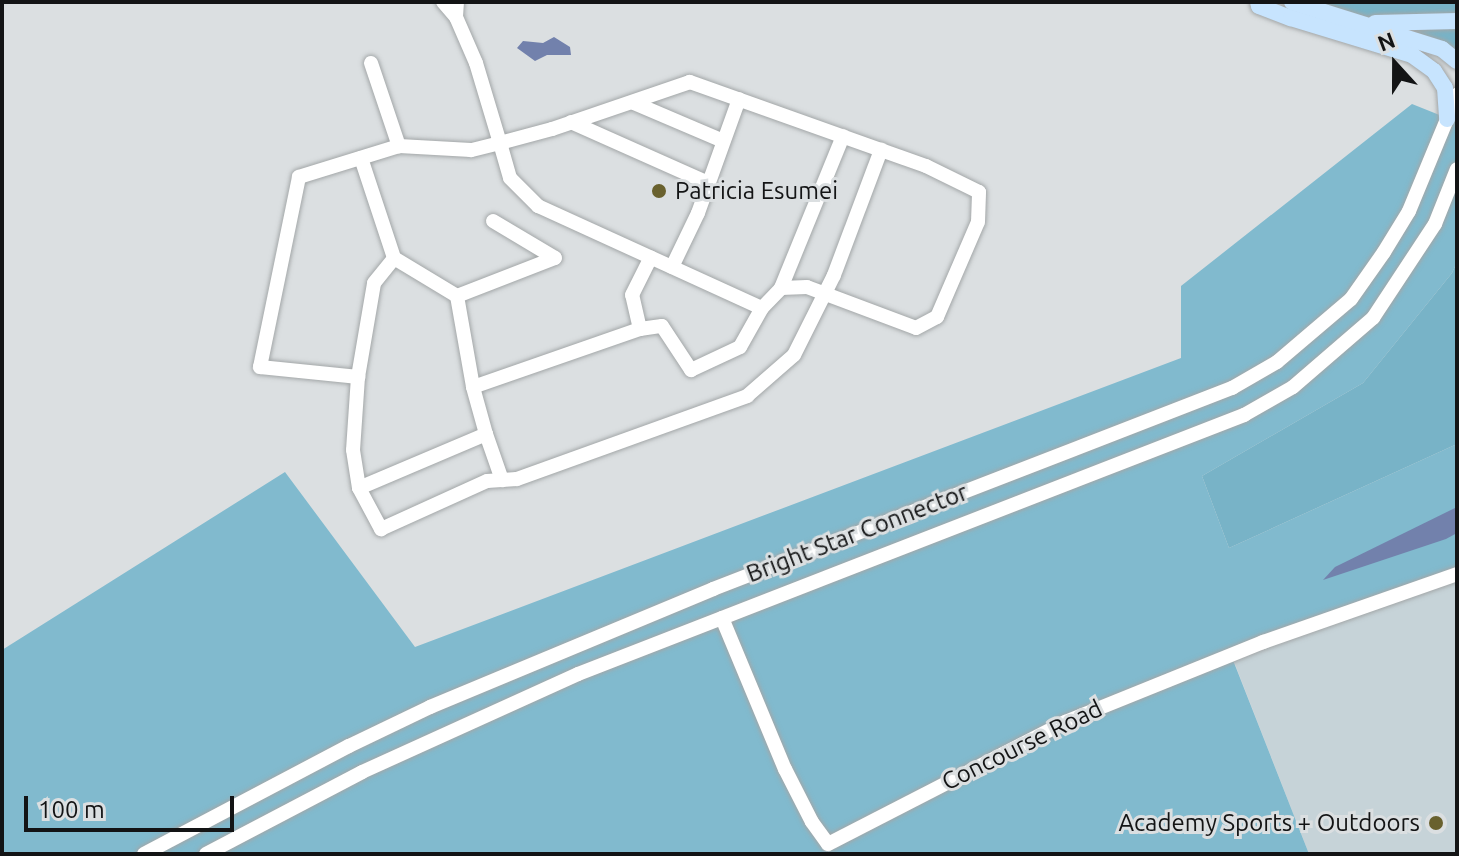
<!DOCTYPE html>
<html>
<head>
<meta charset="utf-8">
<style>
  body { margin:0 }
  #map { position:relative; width:1459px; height:856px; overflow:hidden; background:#dbdfe1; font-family:Ubuntu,sans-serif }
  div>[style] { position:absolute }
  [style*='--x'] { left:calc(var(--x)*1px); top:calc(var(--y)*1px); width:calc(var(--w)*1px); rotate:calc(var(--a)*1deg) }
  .built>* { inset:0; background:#c6d3d8 }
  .green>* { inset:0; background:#81bace }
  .forest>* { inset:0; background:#78b3c7 }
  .water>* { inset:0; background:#7281ac }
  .roads { filter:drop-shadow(0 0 2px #a3a7a8) drop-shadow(0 0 2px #a3a7a8) }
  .minor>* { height:14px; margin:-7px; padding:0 7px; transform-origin:7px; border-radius:7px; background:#fff }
  .major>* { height:16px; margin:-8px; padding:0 8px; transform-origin:8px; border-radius:8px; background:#c7e4fe }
  .dots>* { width:22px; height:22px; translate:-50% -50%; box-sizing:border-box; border:4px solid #dbdfe1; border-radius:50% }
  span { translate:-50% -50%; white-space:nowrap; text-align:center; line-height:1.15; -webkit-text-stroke:6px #dbdfe1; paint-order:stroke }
  .poi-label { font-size:24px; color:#131415 }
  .left { translate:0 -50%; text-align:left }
  .right { translate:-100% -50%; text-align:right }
  .street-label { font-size:24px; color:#131415 }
  .frame { position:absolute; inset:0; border:4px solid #131415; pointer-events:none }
  .north { position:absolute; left:1355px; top:24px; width:80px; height:80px; -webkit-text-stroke:6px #dbdfe1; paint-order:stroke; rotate:339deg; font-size:22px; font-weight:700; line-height:32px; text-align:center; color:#131415 }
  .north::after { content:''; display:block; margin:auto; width:28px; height:36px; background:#131415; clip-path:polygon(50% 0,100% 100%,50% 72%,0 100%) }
  .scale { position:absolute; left:24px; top:796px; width:210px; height:36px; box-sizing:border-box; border:4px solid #131415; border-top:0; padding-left:10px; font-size:24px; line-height:28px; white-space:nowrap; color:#131415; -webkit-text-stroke:6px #dbdfe1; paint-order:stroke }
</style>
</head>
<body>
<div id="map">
  <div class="built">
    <i style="clip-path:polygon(1457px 574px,1457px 854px,1309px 854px,1231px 654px)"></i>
  </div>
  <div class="green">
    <i style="clip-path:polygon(1412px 104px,1457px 122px,1457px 262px,1452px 273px,1363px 383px,1202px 476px,1229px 548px,1457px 444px,1457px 574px,1231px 655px,1309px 854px,2px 854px,2px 650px,285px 472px,415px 647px,1181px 358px,1181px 286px)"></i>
  </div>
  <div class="forest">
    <i style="clip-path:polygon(1292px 2px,1457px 2px,1457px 49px,1442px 49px)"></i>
    <i style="clip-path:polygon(1457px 262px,1457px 444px,1229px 548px,1202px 476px,1363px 383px,1452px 273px)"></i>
  </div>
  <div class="water">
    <i style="clip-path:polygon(554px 37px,570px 47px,571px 55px,547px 55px,535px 61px,517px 48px,523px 41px,543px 43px)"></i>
    <i style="clip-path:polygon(1457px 507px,1457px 533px,1446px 539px,1323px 580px,1335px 567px)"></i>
  </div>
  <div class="roads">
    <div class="minor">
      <i style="--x:443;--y:2;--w:20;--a:49"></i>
      <i style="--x:457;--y:2;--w:15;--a:94"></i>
      <i style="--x:456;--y:17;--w:50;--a:66.5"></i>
      <i style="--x:476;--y:63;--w:84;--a:73.3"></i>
      <i style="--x:500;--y:143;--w:36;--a:74"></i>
      <i style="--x:510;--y:178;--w:40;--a:45"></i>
      <i style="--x:538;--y:206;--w:246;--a:24.5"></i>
      <i style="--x:762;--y:308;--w:28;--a:-46"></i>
      <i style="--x:781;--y:288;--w:26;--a:-2"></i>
      <i style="--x:807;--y:287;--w:116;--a:20.6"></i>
      <i style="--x:916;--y:328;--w:24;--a:-28"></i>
      <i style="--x:937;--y:317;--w:103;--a:-66.7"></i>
      <i style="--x:978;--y:222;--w:30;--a:-88"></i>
      <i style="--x:979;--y:192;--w:59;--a:-153.9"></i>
      <i style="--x:926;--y:166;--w:251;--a:-160.4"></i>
      <i style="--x:690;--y:82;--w:146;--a:161.2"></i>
      <i style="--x:552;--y:129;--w:54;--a:164.9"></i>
      <i style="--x:500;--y:143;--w:30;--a:166"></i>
      <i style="--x:471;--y:150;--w:72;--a:-176.8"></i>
      <i style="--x:399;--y:146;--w:105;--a:162.8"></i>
      <i style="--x:299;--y:177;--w:194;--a:101.6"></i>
      <i style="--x:260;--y:367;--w:99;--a:5.8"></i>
      <i style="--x:358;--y:377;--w:73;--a:93.9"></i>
      <i style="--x:353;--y:450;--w:38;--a:81"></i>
      <i style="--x:359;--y:488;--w:138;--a:-23"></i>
      <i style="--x:486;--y:434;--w:49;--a:-105.5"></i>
      <i style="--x:473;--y:387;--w:177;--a:-19.2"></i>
      <i style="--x:640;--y:329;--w:35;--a:-103"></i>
      <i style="--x:632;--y:295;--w:42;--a:-63.4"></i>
      <i style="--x:371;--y:63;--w:88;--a:71.4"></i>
      <i style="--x:634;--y:103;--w:97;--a:23.1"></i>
      <i style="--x:571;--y:122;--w:150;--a:24"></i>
      <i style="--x:361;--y:158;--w:105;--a:71.7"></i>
      <i style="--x:394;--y:258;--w:74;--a:31.1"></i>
      <i style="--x:457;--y:296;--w:105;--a:-21.2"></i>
      <i style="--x:493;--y:221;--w:72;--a:30.8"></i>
      <i style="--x:672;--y:267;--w:60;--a:-64.3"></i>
      <i style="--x:698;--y:213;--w:121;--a:-70.2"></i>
      <i style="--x:781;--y:288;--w:164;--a:-67.8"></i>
      <i style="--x:457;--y:296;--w:92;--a:80"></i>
      <i style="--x:640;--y:329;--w:22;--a:-8"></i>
      <i style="--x:662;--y:326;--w:53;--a:56.6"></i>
      <i style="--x:691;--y:370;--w:54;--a:-25.1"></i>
      <i style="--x:740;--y:347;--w:45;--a:-60.6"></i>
      <i style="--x:358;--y:377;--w:95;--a:-80.3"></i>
      <i style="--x:374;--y:283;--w:32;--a:-51"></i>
      <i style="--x:486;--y:434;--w:49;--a:70.8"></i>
      <i style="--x:359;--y:488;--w:47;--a:61.8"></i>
      <i style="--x:381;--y:529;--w:116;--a:-24.4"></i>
      <i style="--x:487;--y:481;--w:30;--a:-4"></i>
      <i style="--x:517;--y:479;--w:245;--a:-19.8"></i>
      <i style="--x:747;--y:396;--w:62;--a:-41.1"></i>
      <i style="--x:794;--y:355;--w:89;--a:-63.4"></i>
      <i style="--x:834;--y:275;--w:134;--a:-69.4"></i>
      <i style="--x:722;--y:618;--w:164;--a:67.4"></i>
      <i style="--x:785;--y:769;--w:59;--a:63"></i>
      <i style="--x:812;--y:822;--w:27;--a:54"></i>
      <i style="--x:828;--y:844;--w:267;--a:-27.2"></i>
      <i style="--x:1065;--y:722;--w:214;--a:-22"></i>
      <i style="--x:1263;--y:642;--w:206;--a:-19.3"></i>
      <i style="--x:144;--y:854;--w:232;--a:-27.8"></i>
      <i style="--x:349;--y:746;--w:90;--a:-25.7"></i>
      <i style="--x:430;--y:707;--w:307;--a:-22.6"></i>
      <i style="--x:713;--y:589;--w:557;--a:-21.17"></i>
      <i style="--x:1232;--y:388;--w:52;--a:-30"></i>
      <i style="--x:1277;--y:362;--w:97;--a:-40.4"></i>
      <i style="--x:1351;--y:299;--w:57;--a:-54.9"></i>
      <i style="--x:1384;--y:252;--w:48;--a:-58.6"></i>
      <i style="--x:1409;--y:211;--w:126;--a:-67.5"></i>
      <i style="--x:206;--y:854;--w:176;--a:-27.7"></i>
      <i style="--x:362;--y:772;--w:237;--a:-24.4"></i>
      <i style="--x:578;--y:674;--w:715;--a:-21.25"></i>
      <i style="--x:1244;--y:415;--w:56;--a:-29.7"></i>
      <i style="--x:1293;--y:387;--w:106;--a:-40.8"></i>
      <i style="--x:1373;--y:318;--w:113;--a:-56.6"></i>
      <i style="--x:1435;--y:224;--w:59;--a:-68.2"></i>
    </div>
    <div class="major">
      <i style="--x:1258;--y:2;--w:4;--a:76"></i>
      <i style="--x:1259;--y:6;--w:34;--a:21"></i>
      <i style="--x:1291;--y:18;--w:127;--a:17"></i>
      <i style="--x:1412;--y:55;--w:27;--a:36"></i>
      <i style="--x:1434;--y:71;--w:20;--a:57"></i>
      <i style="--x:1445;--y:88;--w:31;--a:86"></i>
      <i style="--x:1292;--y:2;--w:157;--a:17.4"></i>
      <i style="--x:1442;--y:49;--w:19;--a:39"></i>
      <i style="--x:1375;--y:23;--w:82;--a:-1.4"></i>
    </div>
  </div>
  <div class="dots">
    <i style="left:659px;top:191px;background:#69612e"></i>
    <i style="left:1436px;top:823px;background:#69612e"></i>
  </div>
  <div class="poi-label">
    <span class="left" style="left:675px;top:191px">Patricia Esumei</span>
    <span class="right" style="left:1420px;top:823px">Academy Sports + Outdoors</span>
  </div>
  <div class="street-label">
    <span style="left:857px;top:533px;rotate:-21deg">Bright Star Connector</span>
    <span style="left:1022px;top:745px;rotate:-26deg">Concourse Road</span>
  </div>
  <div class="frame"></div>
  <div class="north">N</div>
  <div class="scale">100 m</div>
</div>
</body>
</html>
